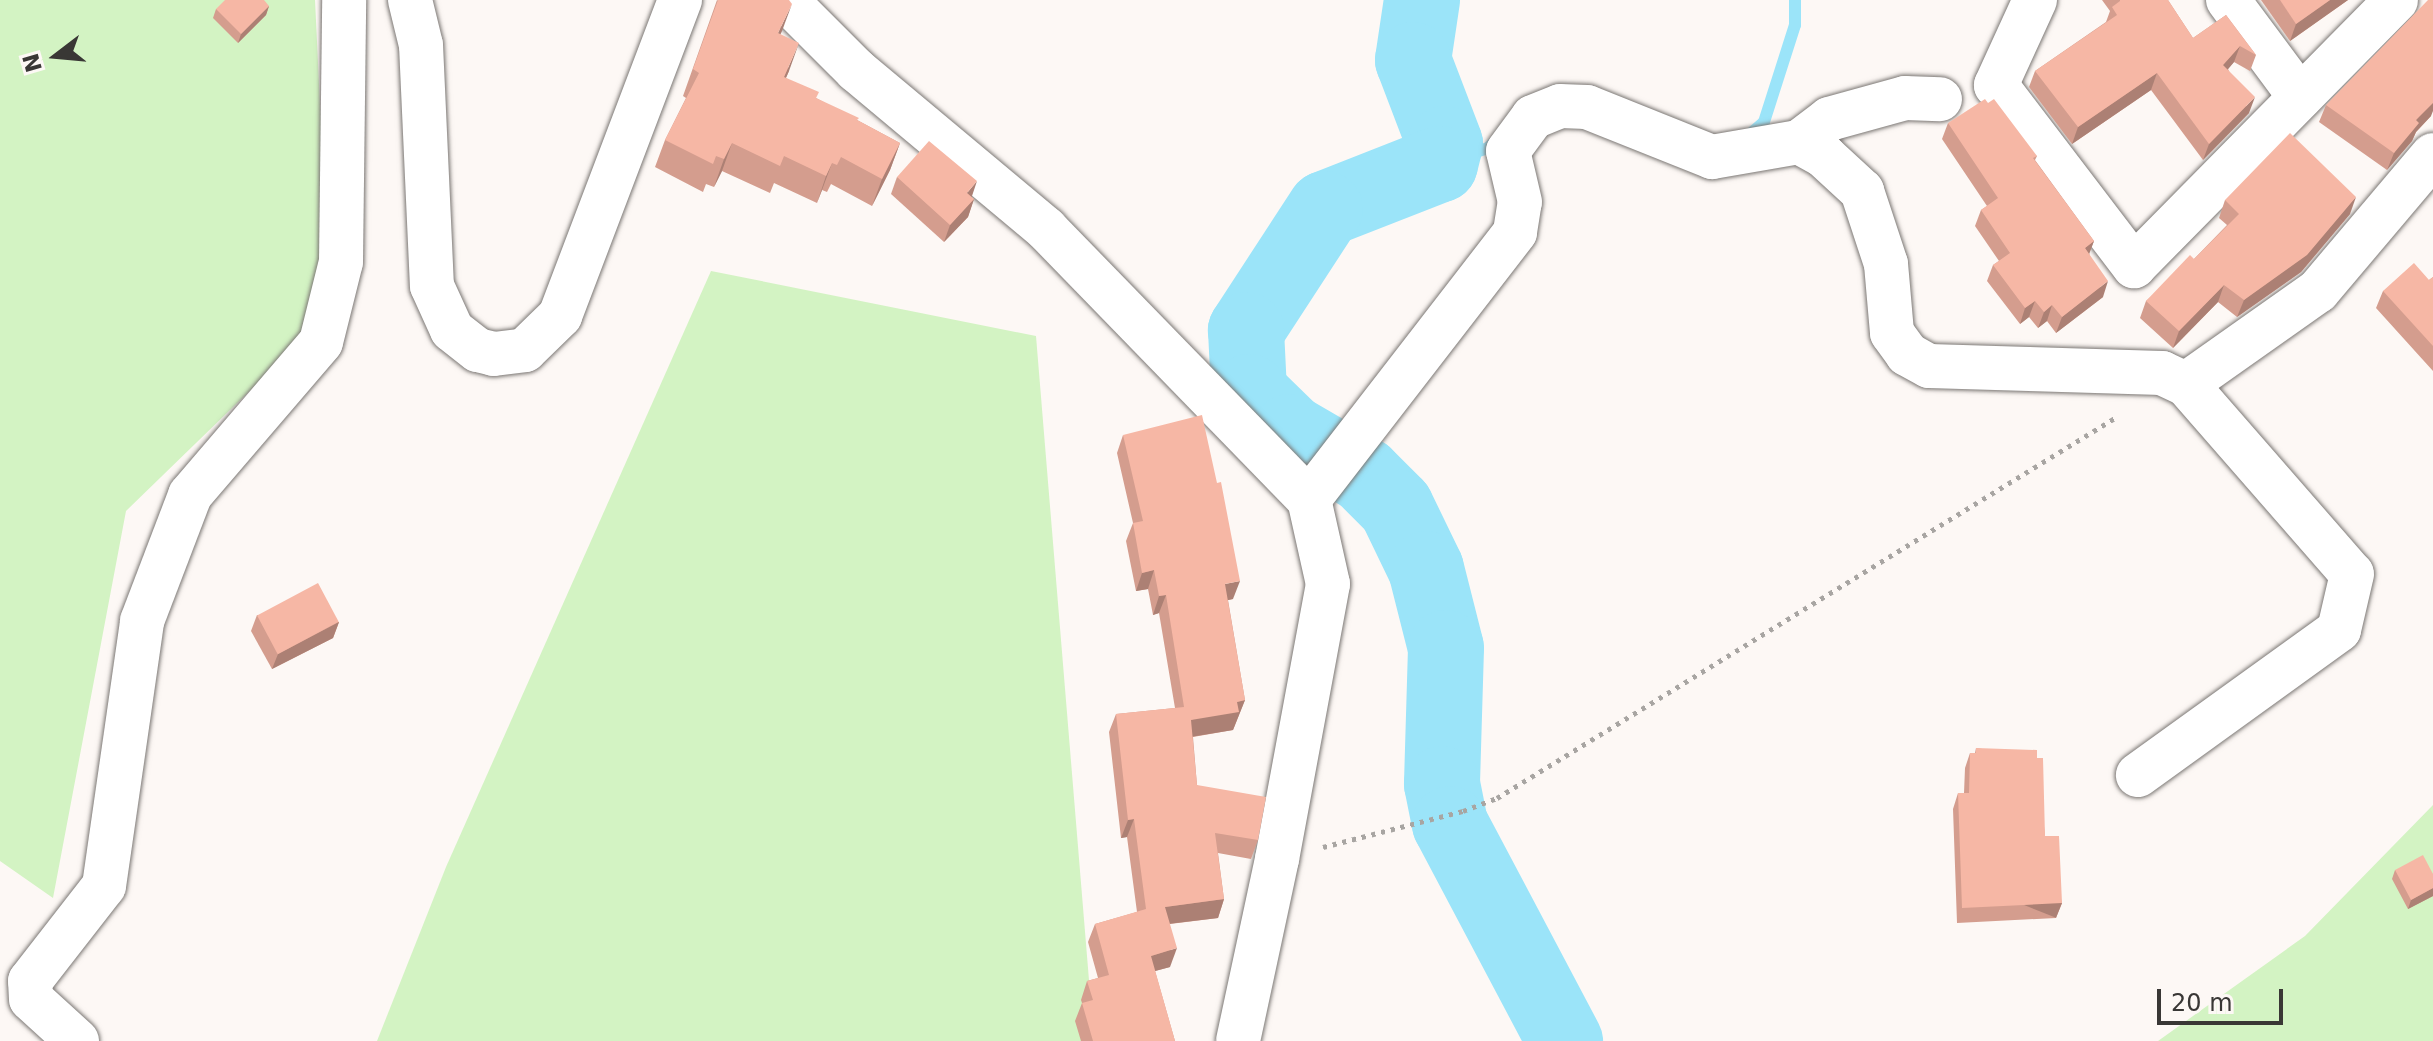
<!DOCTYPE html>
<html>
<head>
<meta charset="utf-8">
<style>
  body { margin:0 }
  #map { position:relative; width:2433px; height:1041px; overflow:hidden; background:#fdf8f5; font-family:"DejaVu Sans",sans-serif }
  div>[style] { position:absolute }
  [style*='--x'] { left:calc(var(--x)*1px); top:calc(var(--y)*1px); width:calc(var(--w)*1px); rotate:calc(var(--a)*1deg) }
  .green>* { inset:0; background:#d3f3c3 }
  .stream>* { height:12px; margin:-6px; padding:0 6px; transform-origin:6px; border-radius:6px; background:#9be4f9 }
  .river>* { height:76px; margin:-38px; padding:0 38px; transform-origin:38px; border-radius:38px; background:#9be4f9 }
  .path>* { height:5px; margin-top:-2.5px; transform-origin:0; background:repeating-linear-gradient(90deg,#a8a5a2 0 4px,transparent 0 10px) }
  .roads { filter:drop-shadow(0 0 2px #7b7774) drop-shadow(0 0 2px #7b7774) }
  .minor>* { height:44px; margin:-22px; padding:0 22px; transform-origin:22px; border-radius:22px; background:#fff }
  .wall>* { inset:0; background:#d49d8e }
  .shaded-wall>* { inset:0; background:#ac8074; transform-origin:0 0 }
  .building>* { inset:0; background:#f6b7a5; transform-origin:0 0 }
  span { translate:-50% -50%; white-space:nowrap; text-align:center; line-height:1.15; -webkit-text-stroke:7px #fdf8f5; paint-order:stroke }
  .north { position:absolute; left:16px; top:16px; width:80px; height:80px; -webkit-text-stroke:6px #fdf8f5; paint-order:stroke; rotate:254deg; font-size:22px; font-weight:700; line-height:32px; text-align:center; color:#393735 }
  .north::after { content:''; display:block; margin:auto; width:28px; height:36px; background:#393735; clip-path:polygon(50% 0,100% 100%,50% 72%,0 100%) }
  .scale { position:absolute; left:2157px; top:989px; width:126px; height:36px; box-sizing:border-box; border:4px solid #393735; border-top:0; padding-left:10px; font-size:24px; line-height:28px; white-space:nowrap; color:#393735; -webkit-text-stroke:6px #fdf8f5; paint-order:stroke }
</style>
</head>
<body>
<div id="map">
  <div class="green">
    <i style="clip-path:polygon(0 0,315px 0,330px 313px,126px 511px,53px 898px,0 861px)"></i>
    <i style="clip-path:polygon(711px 271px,1036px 336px,1094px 1041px,377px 1041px,446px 867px)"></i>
    <i style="clip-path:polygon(2433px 805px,2433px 1041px,2158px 1041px,2305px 936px)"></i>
  </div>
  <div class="stream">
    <i style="--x:1748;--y:136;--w:21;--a:-41"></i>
    <i style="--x:1764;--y:122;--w:102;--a:-72.3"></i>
    <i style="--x:1795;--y:25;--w:25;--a:-90"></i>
    <i style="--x:1440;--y:164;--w:51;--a:-18.4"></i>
    <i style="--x:1488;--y:148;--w:15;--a:-42"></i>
  </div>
  <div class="river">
    <i style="--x:1422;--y:0;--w:61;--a:98.5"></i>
    <i style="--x:1413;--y:60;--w:90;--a:69.1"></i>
    <i style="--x:1445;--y:144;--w:21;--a:104"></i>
    <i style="--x:1440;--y:164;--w:123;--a:158.6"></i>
    <i style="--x:1325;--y:209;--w:145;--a:123.1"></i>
    <i style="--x:1246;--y:330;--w:62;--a:87.2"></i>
    <i style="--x:1249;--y:392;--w:57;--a:44.3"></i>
    <i style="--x:1290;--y:432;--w:86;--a:30.2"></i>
    <i style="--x:1364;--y:475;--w:45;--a:45"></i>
    <i style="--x:1396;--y:507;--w:69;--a:64.2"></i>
    <i style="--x:1426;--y:569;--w:81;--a:75.8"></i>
    <i style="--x:1446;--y:648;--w:136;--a:91.7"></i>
    <i style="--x:1442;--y:784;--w:41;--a:78.7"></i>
    <i style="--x:1450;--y:824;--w:246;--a:62.1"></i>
  </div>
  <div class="path">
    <i style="--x:1323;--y:847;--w:145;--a:-14.4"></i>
    <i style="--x:1463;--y:811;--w:36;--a:-21"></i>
    <i style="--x:1497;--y:798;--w:729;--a:-31.6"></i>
  </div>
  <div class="roads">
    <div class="minor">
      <i style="--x:410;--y:0;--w:46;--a:76.3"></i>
      <i style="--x:421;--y:45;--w:241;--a:87.4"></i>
      <i style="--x:432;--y:286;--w:48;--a:65.6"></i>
      <i style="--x:452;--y:330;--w:33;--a:38"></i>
      <i style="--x:478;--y:350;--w:16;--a:14"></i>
      <i style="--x:494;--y:354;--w:31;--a:-7"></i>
      <i style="--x:525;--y:350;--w:49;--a:-44.2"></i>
      <i style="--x:560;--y:316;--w:338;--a:-69.2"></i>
      <i style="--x:786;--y:0;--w:99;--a:45"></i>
      <i style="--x:856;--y:70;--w:248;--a:39.9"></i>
      <i style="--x:1046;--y:229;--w:377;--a:45.8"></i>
      <i style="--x:1309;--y:499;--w:87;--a:77.4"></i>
      <i style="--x:1328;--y:584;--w:280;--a:100.5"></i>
      <i style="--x:1277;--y:859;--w:186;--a:102.1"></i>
      <i style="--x:2035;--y:0;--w:94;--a:114.6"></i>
      <i style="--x:1996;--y:85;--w:228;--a:52.7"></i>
      <i style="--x:2134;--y:266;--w:373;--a:-45.4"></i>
      <i style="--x:2228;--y:0;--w:121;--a:53.4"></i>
      <i style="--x:1799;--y:142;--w:38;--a:-37"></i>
      <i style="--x:1829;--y:119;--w:79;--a:-15.4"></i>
      <i style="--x:1905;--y:98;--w:35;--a:2"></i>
      <i style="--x:2186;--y:384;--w:161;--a:-35.2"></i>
      <i style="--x:2318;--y:291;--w:178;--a:-49.8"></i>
      <i style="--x:1309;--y:499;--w:337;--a:-52.3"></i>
      <i style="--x:1515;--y:232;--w:30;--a:-81"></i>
      <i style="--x:1520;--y:202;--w:52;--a:-103.2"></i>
      <i style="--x:1508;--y:151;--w:42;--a:-53.7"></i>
      <i style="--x:1533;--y:117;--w:29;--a:-22"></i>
      <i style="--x:1560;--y:106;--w:27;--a:2"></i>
      <i style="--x:1587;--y:107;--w:135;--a:21.8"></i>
      <i style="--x:1712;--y:157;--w:88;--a:-9.8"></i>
      <i style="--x:1799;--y:142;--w:29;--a:29"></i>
      <i style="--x:1824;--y:156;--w:52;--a:42.6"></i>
      <i style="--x:1862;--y:191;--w:77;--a:71.8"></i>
      <i style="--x:1886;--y:264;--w:69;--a:85"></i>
      <i style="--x:1892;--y:333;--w:26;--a:54"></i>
      <i style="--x:1907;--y:354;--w:25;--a:29"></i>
      <i style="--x:1929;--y:366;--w:233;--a:1.7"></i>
      <i style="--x:2162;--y:373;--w:26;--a:25"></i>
      <i style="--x:2186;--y:384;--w:252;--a:48.9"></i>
      <i style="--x:2352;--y:574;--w:57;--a:103.1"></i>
      <i style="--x:2339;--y:630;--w:248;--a:144.2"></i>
      <i style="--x:77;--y:1041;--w:62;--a:-137.6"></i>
      <i style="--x:31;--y:999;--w:18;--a:-93"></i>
      <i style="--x:30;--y:981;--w:120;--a:-52.1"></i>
      <i style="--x:104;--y:886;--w:268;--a:-81.8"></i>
      <i style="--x:142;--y:621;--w:135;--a:-69.1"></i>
      <i style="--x:190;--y:495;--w:201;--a:-49.4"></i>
      <i style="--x:321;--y:342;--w:82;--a:-76"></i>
      <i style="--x:341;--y:262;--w:262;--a:-89.3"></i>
    </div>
  </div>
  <div class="wall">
    <i style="clip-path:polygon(717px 0,780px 35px,789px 71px,786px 78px,816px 98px,900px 143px,890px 170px,872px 206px,831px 184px,827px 192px,822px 190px,817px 203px,774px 183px,770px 193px,722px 171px,714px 187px,706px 184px,703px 192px,655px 167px,665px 140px,686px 98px,683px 96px)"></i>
    <i style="clip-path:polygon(2102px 0,2168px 0,2193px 38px,2226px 15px,2256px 55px,2250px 71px,2234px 62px,2228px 69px,2249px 113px,2203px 160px,2151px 90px,2072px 144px,2029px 87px,2035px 71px,2106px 22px,2110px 11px)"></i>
    <i style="clip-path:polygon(2261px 0,2348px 0,2290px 41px)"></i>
    <i style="clip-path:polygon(269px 6px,266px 15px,238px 43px,213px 18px,216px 9px)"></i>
    <i style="clip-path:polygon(2326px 105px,2431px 116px,2416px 132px,2412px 141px,2387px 170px,2319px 122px)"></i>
    <i style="clip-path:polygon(1948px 123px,2037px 156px,2035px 160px,2094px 241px,2089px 253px,2103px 297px,2056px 333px,2047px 321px,2038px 328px,2029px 317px,2020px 324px,1987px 281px,1993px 265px,1999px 261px,1975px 226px,1981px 210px,1987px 206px,1942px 139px)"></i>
    <i style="clip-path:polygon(897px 177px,971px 197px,974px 199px,968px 217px,944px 242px,891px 194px)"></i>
    <i style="clip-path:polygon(2225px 200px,2350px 214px,2301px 272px,2237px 317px,2218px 302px,2173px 348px,2140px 318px,2146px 301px,2194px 259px,2227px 225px,2219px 218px)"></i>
    <i style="clip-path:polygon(2433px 277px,2433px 371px,2376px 308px,2383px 291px,2429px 280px)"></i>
    <i style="clip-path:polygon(1123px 435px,1233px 599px,1228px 600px,1245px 700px,1233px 730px,1193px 737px,1197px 785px,1258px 840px,1251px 859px,1218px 853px,1224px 899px,1218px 918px,1170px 924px,1170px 967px,1155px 971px,1175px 1041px,1081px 1041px,1075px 1021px,1082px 1003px,1081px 1000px,1087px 981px,1098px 978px,1088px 942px,1095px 924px,1137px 912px,1127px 837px,1121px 838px,1109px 732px,1116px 714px,1175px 708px,1159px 613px,1153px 615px,1148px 589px,1136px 591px,1126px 541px,1133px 523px,1117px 453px)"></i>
    <i style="clip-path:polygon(257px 615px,339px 622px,333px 638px,272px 669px,251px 631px)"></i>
    <i style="clip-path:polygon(1976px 748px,2037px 758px,2045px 836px,2062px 903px,2056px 918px,1957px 923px,1953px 809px,1958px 793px,1964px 793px,1965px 768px,1970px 753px,1975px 753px)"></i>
    <i style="clip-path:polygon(2395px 870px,2433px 874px,2433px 896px,2408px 909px,2392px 879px)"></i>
  </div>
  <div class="shaded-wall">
    <i style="clip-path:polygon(2330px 0,2348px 0,2290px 41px,2296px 24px)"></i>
    <i style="clip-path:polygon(792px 4px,782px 31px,768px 61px,778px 33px)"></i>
    <i style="clip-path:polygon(269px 6px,266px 15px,238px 43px,241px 34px)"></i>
    <i style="clip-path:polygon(799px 43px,789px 71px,774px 104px,784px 77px)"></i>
    <i style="clip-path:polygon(2240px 46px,2234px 62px,2217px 82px,2223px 65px)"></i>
    <i style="clip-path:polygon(2157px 73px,2151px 90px,2072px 144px,2078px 127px)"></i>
    <i style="clip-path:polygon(2255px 97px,2249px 113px,2203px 160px,2209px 144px)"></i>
    <i style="clip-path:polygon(2433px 99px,2433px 111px,2431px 116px,2416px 132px,2412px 141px,2387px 170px,2394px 153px,2416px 120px)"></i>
    <i style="clip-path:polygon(732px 143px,722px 171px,714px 187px,724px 159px)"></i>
    <i style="clip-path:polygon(900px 143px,890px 170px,872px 206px,882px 179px)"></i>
    <i style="clip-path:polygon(832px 163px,822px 190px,817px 203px,826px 176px)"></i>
    <i style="clip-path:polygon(977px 181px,971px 199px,967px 193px)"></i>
    <i style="clip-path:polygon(2356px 197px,2350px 214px,2301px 272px,2237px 317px,2244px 300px)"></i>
    <i style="clip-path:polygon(974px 199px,968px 217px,944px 242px,950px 225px)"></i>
    <i style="clip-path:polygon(2094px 241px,2088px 257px,2085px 248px)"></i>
    <i style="clip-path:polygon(2108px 281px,2103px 297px,2056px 333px,2062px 317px)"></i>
    <i style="clip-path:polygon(2224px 285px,2218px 302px,2173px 348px,2179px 331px)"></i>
    <i style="clip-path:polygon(2035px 301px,2029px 317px,2020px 324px,2025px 308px)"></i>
    <i style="clip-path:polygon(2052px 305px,2047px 321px,2038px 328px,2044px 312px)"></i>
    <i style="clip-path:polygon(1154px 570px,1148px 589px,1136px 591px,1142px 573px)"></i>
    <i style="clip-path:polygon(1240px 581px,1233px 599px,1219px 602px,1225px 584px)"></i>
    <i style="clip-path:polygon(1166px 595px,1159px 613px,1153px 615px,1159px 596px)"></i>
    <i style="clip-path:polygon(339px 622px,333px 638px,272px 669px,278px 654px)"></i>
    <i style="clip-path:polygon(1245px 700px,1233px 730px,1184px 738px,1191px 720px,1237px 702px)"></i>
    <i style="clip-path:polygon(1134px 819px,1127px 837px,1121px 838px,1128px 820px)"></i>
    <i style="clip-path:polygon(2433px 888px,2433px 896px,2408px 909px,2411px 900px)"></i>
    <i style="clip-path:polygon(1224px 899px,1218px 918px,1159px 925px,1165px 907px)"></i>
    <i style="left:2062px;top:903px;width:16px;height:100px;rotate:112deg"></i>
    <i style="clip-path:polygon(1177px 948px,1170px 967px,1144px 974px,1151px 956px)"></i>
  </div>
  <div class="building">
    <i style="clip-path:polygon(225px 0,264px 0,269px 6px,241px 34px,216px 9px)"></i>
    <i style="clip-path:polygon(718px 0,789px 0,792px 4px,778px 33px,799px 43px,784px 77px,819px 92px,816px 98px,859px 118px,857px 120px,900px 143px,882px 179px,841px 157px,837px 165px,832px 163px,826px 176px,784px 156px,780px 166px,732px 143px,724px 159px,716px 156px,713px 164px,665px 140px,699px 73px,693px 69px)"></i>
    <i style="clip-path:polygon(2120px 0,2168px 0,2193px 38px,2226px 15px,2256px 55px,2240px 46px,2223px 65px,2255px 97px,2209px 144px,2157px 73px,2078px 127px,2035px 71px,2117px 15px,2112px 7px,2120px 1px)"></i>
    <i style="clip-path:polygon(2280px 0,2330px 0,2296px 24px)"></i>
    <i style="clip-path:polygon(2428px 0,2433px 0,2433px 103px,2416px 120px,2419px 123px,2394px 153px,2326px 105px)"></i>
    <i style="clip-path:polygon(1985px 99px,1988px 103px,1994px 99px,2037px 156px,2033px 158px,2094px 241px,2085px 248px,2108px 281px,2062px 317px,2052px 305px,2044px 312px,2035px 301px,2025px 308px,1993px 265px,2010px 253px,1981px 210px,1998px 198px,1948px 123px)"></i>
    <i style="clip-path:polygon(2290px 133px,2356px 197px,2307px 255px,2244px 300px,2224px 285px,2179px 331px,2146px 301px,2190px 255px,2194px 259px,2239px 214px,2225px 200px)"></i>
    <i style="clip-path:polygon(929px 141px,977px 181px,967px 193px,974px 199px,950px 225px,897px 177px)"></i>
    <i style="clip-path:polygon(2414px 263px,2429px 280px,2433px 277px,2433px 346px,2383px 291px)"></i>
    <i style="clip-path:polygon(1202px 415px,1217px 483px,1221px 482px,1240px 581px,1225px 584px,1245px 700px,1237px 702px,1239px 712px,1191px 720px,1197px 785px,1266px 797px,1258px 840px,1215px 833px,1224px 899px,1165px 907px,1177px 948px,1151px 956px,1175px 1041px,1093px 1041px,1082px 1003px,1093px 1000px,1087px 981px,1109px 975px,1095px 924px,1146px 909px,1134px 819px,1128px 820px,1116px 714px,1184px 707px,1166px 595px,1159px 596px,1154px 570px,1142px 573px,1133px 523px,1143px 521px,1123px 435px)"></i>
    <i style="left:318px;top:583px;width:44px;height:69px;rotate:62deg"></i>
    <i style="clip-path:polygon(1976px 748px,2037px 750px,2037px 758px,2043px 758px,2045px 836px,2059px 836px,2062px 903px,1962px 908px,1958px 793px,1969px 793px,1970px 753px,1976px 753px)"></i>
    <i style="clip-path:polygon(2423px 855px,2433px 874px,2433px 888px,2411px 900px,2395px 870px)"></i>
  </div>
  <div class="north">N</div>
  <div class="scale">20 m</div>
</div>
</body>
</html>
